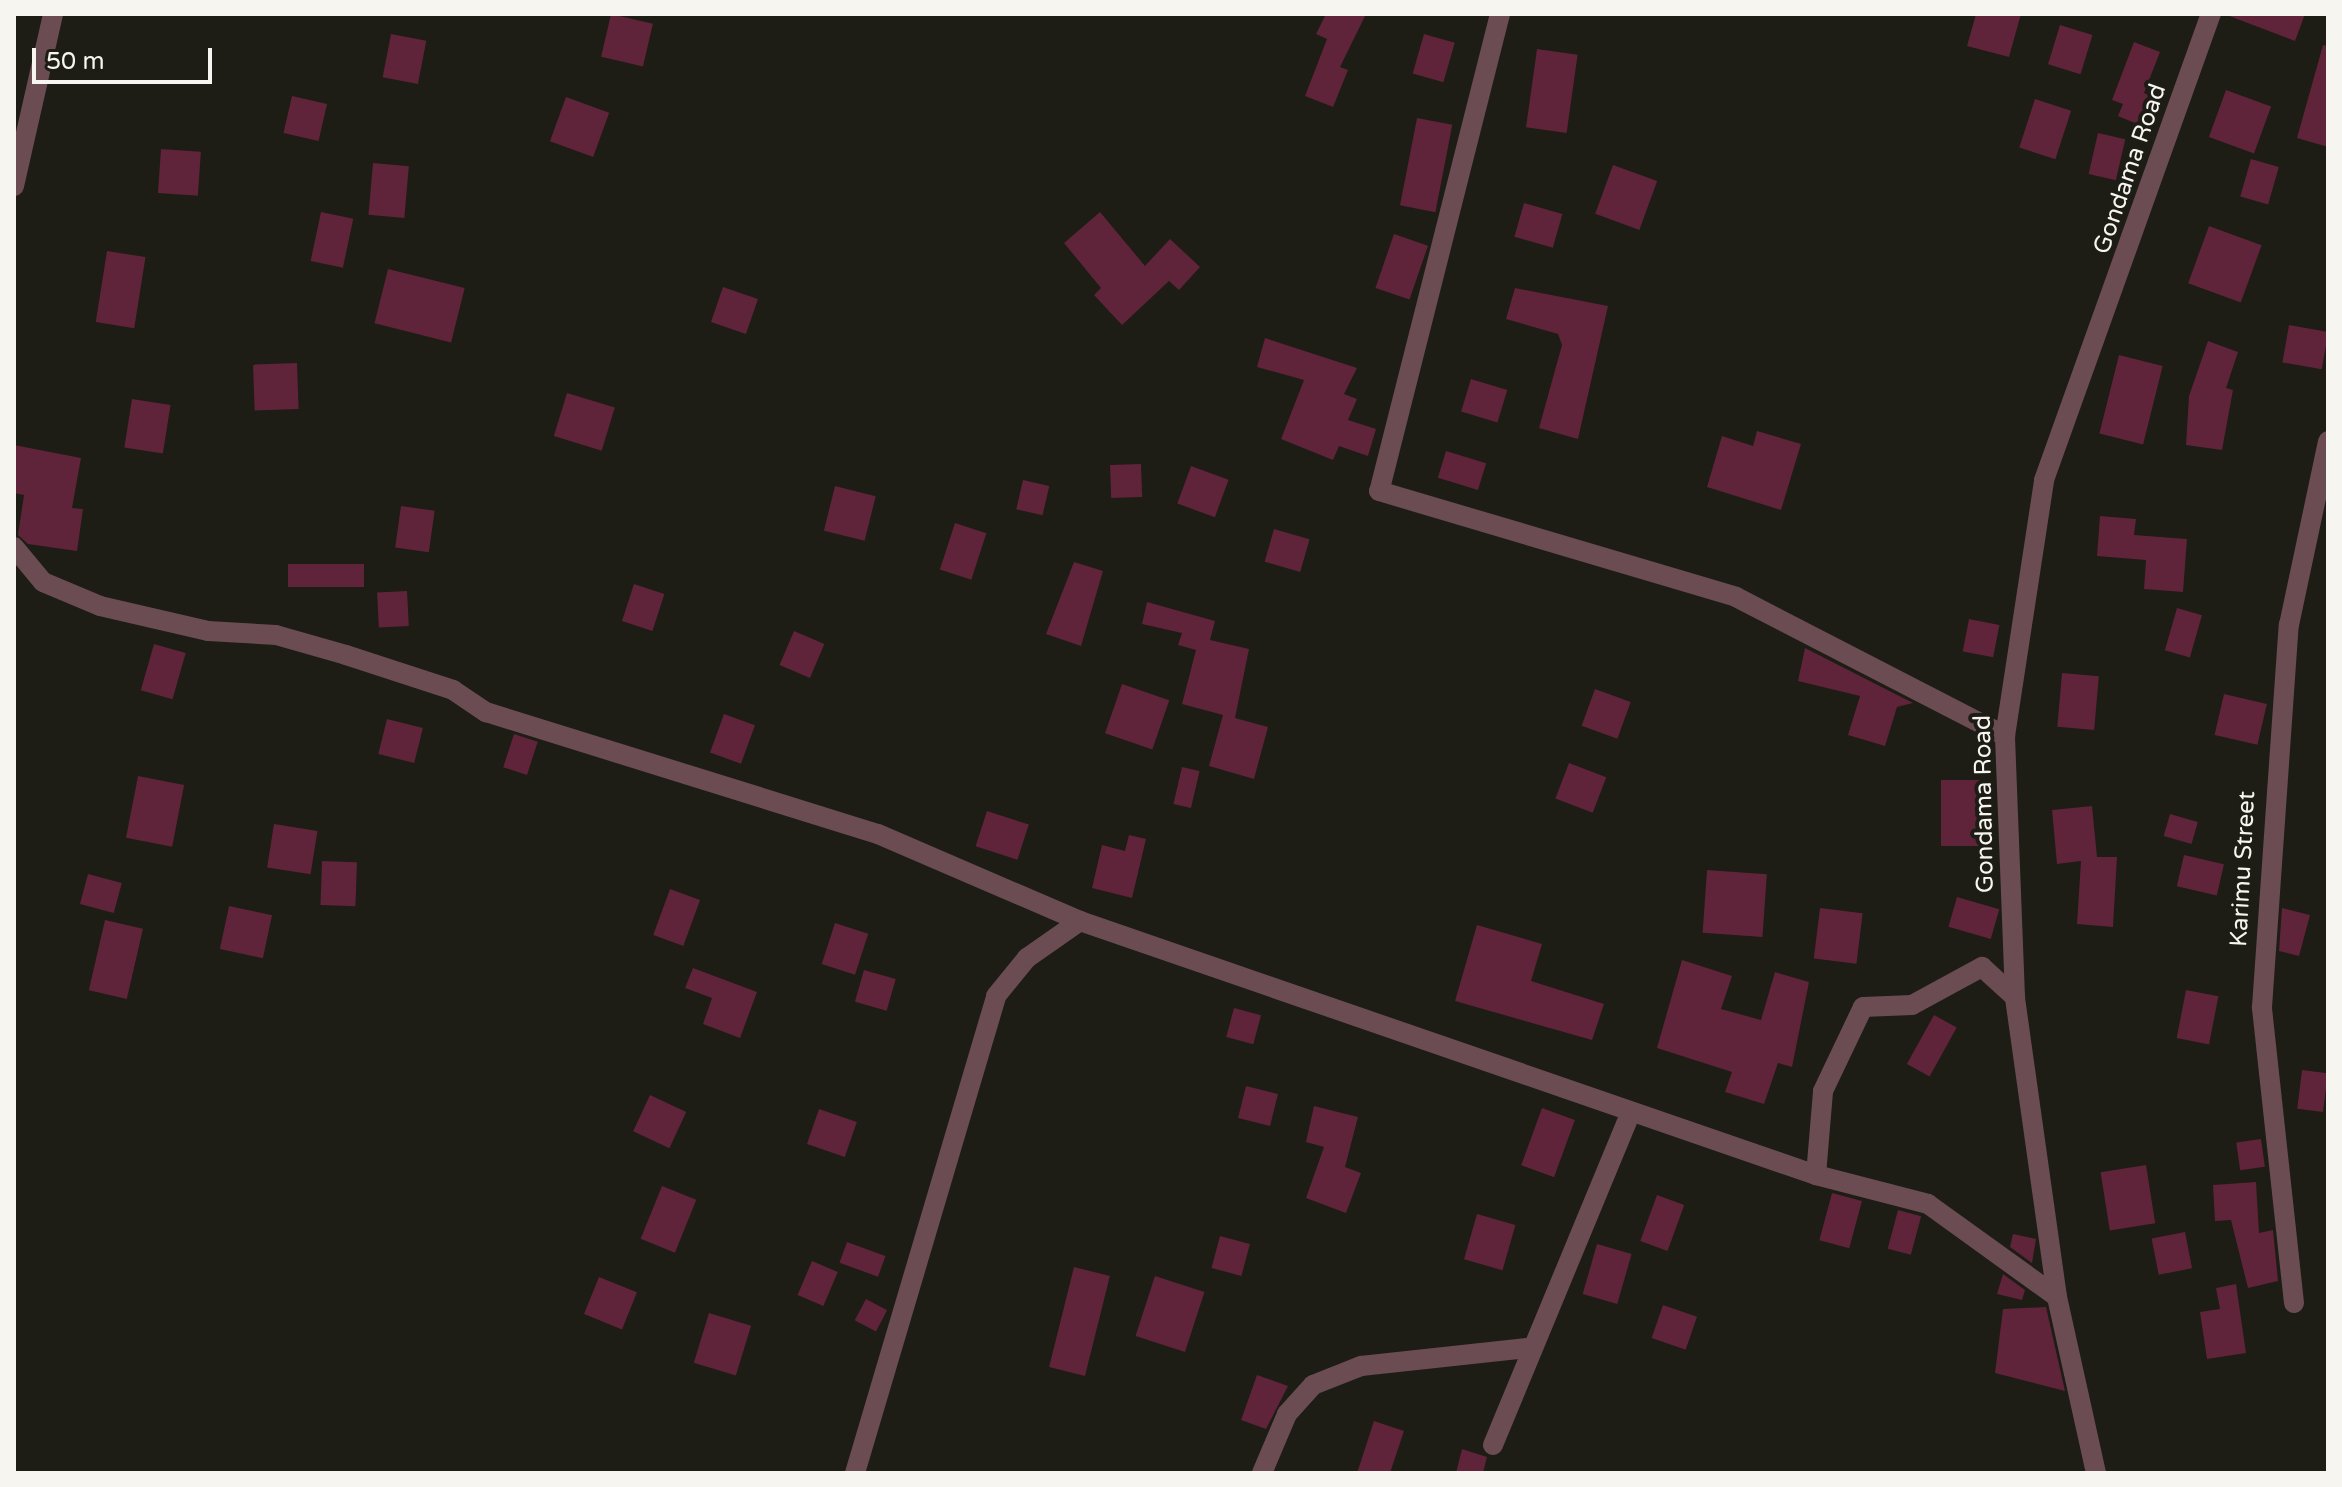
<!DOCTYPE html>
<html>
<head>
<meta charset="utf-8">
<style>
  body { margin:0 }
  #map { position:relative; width:2342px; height:1487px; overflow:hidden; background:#1d1c15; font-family:"Varela Round",sans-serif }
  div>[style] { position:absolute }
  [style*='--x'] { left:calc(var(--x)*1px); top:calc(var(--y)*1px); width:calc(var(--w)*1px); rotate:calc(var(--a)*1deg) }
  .building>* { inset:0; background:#5f233a; transform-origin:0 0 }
  .minor>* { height:20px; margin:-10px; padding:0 10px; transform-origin:10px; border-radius:10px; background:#6a4c52 }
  span { translate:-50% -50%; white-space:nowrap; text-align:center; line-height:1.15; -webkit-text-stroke:8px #1d1c15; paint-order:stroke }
  .street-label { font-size:24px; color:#f6f5f0 }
  .frame { position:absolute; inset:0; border:16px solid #f6f5f0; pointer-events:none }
  .scale { position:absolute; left:32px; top:48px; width:180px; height:36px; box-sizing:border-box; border:4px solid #f6f5f0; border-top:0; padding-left:10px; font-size:24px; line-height:28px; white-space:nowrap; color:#f6f5f0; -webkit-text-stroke:6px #1d1c15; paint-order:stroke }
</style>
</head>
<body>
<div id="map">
  <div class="building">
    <i style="left:611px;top:14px;width:43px;height:44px;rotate:13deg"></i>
    <i style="clip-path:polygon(1326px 14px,1366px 14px,1340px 67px,1348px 70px,1333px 107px,1305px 96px,1327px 39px,1316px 34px)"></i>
    <i style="clip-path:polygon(1976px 14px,2021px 14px,2009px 57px,1967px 46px)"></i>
    <i style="clip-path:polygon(2224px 14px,2305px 14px,2295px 41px)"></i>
    <i style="left:2060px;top:25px;width:34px;height:41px;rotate:17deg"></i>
    <i style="left:391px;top:34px;width:36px;height:44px;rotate:11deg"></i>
    <i style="left:1424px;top:34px;width:32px;height:41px;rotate:16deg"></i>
    <i style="clip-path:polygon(2134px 42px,2160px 52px,2144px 93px,2153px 97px,2142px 126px,2118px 116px,2123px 104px,2112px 100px)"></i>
    <i style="clip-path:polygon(2323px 45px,2328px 46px,2328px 147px,2297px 138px)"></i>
    <i style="left:1537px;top:49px;width:41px;height:79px;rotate:8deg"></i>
    <i style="left:2226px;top:90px;width:48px;height:50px;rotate:20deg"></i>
    <i style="left:292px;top:96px;width:36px;height:38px;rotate:13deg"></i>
    <i style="left:566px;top:97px;width:46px;height:47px;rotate:20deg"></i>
    <i style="left:2035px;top:99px;width:38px;height:51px;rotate:18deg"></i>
    <i style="left:1417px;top:118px;width:36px;height:89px;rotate:11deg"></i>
    <i style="left:2098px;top:133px;width:28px;height:42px;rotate:13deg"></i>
    <i style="left:161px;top:149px;width:40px;height:44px;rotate:4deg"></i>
    <i style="left:2251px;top:159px;width:29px;height:39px;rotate:16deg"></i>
    <i style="left:373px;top:163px;width:36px;height:52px;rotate:5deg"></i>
    <i style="left:1613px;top:165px;width:47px;height:52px;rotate:20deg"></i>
    <i style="left:1524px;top:203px;width:40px;height:35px;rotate:16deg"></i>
    <i style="left:321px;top:212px;width:33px;height:50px;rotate:12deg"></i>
    <i style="clip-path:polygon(1100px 212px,1145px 266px,1170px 239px,1200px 267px,1179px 290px,1169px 281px,1122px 325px,1094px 295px,1101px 288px,1064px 243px)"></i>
    <i style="left:2209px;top:226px;width:56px;height:61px;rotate:20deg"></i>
    <i style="left:1394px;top:234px;width:36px;height:57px;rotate:19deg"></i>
    <i style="left:107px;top:251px;width:39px;height:72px;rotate:9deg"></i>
    <i style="left:388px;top:269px;width:79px;height:56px;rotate:14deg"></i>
    <i style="left:723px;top:287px;width:37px;height:37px;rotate:19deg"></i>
    <i style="clip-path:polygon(1515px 288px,1608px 306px,1578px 439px,1539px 428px,1562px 345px,1558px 334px,1506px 319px)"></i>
    <i style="left:2289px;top:325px;width:40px;height:38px;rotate:10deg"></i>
    <i style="clip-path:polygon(1265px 338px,1357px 368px,1344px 394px,1357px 399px,1348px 420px,1376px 429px,1368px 456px,1339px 446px,1333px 460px,1281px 439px,1304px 380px,1257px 367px)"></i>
    <i style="clip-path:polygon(2208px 341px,2238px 352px,2226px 388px,2233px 390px,2222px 450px,2186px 445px,2189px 396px)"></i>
    <i style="left:2119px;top:355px;width:45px;height:81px;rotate:14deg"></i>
    <i style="left:297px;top:363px;width:46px;height:44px;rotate:88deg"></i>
    <i style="left:1471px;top:379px;width:38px;height:34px;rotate:17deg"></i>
    <i style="left:567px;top:393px;width:50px;height:45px;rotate:17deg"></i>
    <i style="left:132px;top:399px;width:39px;height:49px;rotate:9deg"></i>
    <i style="clip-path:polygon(1757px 431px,1801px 444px,1781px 510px,1707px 487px,1722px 436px,1753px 446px)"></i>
    <i style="clip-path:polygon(14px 445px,81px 458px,72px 508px,83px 509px,77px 551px,28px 544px,18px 535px,24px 495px,14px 493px)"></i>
    <i style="left:1446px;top:451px;width:42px;height:28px;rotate:17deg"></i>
    <i style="left:1141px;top:464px;width:33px;height:31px;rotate:88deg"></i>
    <i style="left:1191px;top:466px;width:40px;height:40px;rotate:20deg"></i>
    <i style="left:1023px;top:480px;width:27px;height:30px;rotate:13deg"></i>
    <i style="left:835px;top:486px;width:42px;height:46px;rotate:14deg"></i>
    <i style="left:401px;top:506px;width:34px;height:42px;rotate:8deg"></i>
    <i style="clip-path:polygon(2100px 516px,2136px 519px,2134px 535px,2187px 539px,2183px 592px,2144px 589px,2146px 560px,2097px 556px)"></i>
    <i style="left:955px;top:523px;width:33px;height:49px;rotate:18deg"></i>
    <i style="left:1274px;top:529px;width:37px;height:34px;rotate:16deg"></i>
    <i style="clip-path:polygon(1074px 562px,1103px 571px,1081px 646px,1046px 634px)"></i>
    <i style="left:364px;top:564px;width:23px;height:76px;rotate:90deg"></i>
    <i style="left:634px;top:584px;width:32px;height:39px;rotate:18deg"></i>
    <i style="left:407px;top:591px;width:35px;height:30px;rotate:87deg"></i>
    <i style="clip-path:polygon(1147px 602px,1215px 621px,1210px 640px,1249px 649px,1235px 718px,1268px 727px,1254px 779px,1209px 766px,1223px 715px,1182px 704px,1196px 650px,1178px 645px,1182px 633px,1142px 624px)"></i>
    <i style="left:2177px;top:608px;width:26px;height:44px;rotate:16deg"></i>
    <i style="left:1969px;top:619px;width:31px;height:33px;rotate:11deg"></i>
    <i style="left:794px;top:631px;width:33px;height:37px;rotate:23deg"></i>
    <i style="left:154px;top:644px;width:33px;height:48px;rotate:16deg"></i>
    <i style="clip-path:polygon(1805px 648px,1913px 703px,1897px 707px,1885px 746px,1848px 735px,1860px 696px,1798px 681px)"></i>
    <i style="left:2062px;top:673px;width:37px;height:54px;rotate:5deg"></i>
    <i style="left:1122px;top:684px;width:50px;height:52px;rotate:19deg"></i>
    <i style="left:1595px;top:689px;width:38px;height:39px;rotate:20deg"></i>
    <i style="left:2224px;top:694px;width:44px;height:42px;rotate:13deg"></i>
    <i style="left:724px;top:714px;width:33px;height:41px;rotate:20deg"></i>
    <i style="left:387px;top:719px;width:37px;height:36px;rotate:14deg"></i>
    <i style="left:514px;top:734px;width:25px;height:35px;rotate:18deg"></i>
    <i style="left:1569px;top:763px;width:40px;height:38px;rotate:21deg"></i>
    <i style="left:1182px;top:767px;width:18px;height:38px;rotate:13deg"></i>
    <i style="left:138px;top:776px;width:47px;height:63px;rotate:11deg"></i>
    <i style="left:1941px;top:780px;width:42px;height:66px"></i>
    <i style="clip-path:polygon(2092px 806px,2097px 857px,2117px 857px,2113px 927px,2077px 924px,2081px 861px,2057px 864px,2052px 810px)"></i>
    <i style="left:987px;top:811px;width:44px;height:37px;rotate:18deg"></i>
    <i style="left:2170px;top:814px;width:29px;height:23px;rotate:16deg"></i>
    <i style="left:274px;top:824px;width:44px;height:44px;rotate:9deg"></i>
    <i style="clip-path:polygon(1129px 835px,1146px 839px,1132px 898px,1092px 888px,1102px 845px,1125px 851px)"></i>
    <i style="left:2184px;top:855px;width:41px;height:32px;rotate:13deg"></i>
    <i style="left:322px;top:861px;width:35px;height:44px;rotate:2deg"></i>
    <i style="left:1707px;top:870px;width:60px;height:63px;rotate:4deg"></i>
    <i style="left:88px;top:874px;width:35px;height:31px;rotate:15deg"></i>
    <i style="left:670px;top:889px;width:32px;height:49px;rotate:20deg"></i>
    <i style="left:1957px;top:897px;width:44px;height:31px;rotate:16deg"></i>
    <i style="left:229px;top:906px;width:44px;height:44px;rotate:12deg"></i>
    <i style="left:1820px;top:908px;width:43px;height:51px;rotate:7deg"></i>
    <i style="clip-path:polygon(2282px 908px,2310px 915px,2299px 956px,2279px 951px)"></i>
    <i style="left:105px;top:920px;width:39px;height:72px;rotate:13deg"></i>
    <i style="left:835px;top:923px;width:35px;height:43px;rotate:18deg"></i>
    <i style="clip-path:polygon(1477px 925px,1542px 944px,1531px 981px,1604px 1004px,1592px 1040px,1455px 1001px)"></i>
    <i style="clip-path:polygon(1682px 960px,1732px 976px,1721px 1009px,1761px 1020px,1775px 972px,1809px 982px,1792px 1067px,1778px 1063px,1764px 1104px,1725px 1092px,1732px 1072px,1657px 1048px)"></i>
    <i style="clip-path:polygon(693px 968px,757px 992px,740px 1038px,703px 1024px,712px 998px,685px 988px)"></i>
    <i style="left:864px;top:970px;width:33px;height:33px;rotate:16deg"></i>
    <i style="left:2186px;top:990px;width:33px;height:49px;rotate:11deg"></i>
    <i style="left:1234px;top:1008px;width:28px;height:30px;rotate:15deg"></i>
    <i style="left:1934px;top:1015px;width:26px;height:56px;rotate:29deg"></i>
    <i style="left:2302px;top:1070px;width:26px;height:39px;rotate:7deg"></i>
    <i style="left:1246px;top:1086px;width:33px;height:33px;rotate:14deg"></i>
    <i style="left:650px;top:1095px;width:40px;height:40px;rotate:25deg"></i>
    <i style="clip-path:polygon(1314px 1106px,1358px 1117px,1345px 1167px,1361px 1173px,1346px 1213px,1306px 1198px,1324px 1147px,1306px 1142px)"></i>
    <i style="left:1542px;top:1108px;width:35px;height:61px;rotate:20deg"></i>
    <i style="left:819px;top:1109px;width:40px;height:37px;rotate:19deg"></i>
    <i style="left:2261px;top:1139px;width:28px;height:25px;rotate:82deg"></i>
    <i style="left:2146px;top:1165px;width:59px;height:46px;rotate:81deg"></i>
    <i style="clip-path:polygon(2256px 1182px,2259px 1233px,2273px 1230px,2278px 1281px,2248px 1288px,2231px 1220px,2215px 1221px,2213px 1185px)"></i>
    <i style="left:662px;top:1186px;width:37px;height:57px;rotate:22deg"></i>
    <i style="left:1832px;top:1193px;width:31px;height:49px;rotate:15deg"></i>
    <i style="left:1657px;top:1195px;width:29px;height:49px;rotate:20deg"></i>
    <i style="left:1898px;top:1210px;width:24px;height:40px;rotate:15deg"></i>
    <i style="left:1477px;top:1214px;width:40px;height:47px;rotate:16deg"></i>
    <i style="left:2185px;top:1232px;width:37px;height:34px;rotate:79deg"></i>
    <i style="clip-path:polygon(2013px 1234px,2036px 1239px,2032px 1263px,2010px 1247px)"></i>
    <i style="left:1220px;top:1236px;width:31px;height:33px;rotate:15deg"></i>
    <i style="left:847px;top:1242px;width:41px;height:22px;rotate:20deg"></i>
    <i style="left:1597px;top:1244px;width:36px;height:52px;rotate:16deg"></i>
    <i style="left:812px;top:1261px;width:28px;height:37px;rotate:23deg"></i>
    <i style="left:1074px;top:1267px;width:37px;height:103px;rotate:14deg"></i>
    <i style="clip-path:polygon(2003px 1274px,2025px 1290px,2022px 1300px,1997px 1294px)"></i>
    <i style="left:1155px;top:1276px;width:52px;height:63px;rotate:18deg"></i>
    <i style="left:599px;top:1277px;width:41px;height:40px;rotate:22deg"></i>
    <i style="clip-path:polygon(2236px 1284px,2246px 1353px,2207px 1359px,2200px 1312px,2220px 1309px,2216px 1288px)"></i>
    <i style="left:866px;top:1299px;width:24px;height:24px;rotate:28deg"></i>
    <i style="left:1663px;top:1305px;width:36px;height:35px;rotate:19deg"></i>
    <i style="clip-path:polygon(2046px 1307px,2065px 1391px,1995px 1373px,2003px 1309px)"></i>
    <i style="left:709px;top:1313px;width:44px;height:52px;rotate:17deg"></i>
    <i style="clip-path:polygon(1257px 1375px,1288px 1386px,1266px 1429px,1241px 1420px)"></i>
    <i style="clip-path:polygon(1374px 1421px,1404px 1431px,1390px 1473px,1357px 1473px)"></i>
    <i style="clip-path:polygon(1462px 1449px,1487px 1457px,1483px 1473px,1456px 1473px)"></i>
  </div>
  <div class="minor">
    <i style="--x:1500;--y:14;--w:492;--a:104.2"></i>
    <i style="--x:1379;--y:491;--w:372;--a:16.5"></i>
    <i style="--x:1736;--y:597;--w:303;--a:27.3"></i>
    <i style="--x:14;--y:186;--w:176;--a:-77.2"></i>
    <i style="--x:14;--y:547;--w:45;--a:50.4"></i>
    <i style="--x:43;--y:582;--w:62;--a:22.8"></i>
    <i style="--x:100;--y:606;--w:111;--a:13"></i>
    <i style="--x:208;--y:631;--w:68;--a:3.4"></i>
    <i style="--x:276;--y:635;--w:73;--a:15.9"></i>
    <i style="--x:346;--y:655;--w:113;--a:18.1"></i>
    <i style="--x:453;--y:690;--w:40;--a:34"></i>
    <i style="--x:486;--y:712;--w:411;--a:17.3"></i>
    <i style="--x:878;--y:834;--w:220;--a:23.3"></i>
    <i style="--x:1816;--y:1175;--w:84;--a:-85.2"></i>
    <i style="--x:1823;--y:1091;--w:93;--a:-64.5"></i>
    <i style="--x:1863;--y:1007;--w:49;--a:-2.3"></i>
    <i style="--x:1912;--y:1005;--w:80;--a:-28.5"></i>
    <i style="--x:1982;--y:967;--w:45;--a:42.3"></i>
    <i style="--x:2294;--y:1303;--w:298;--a:-96.2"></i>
    <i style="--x:2262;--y:1007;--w:383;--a:-86"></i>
    <i style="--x:2289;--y:625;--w:188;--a:-78"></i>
    <i style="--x:1493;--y:1445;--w:360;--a:-67.5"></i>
    <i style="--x:855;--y:1473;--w:497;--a:-73.5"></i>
    <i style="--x:996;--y:996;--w:49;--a:-50.8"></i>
    <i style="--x:1027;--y:958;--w:65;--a:-34.9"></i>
    <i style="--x:1080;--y:921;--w:779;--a:19.04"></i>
    <i style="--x:1816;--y:1175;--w:116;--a:14.5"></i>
    <i style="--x:1928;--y:1204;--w:159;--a:35.8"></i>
    <i style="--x:1262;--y:1473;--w:64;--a:-67"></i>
    <i style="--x:1287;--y:1414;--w:39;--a:-48"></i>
    <i style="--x:1313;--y:1385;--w:52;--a:-21.6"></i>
    <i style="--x:1361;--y:1366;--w:167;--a:-6.2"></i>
    <i style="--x:2096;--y:1473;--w:180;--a:-102.5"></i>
    <i style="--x:2057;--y:1297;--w:303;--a:-98"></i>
    <i style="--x:2015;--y:997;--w:261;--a:-92.2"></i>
    <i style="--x:2005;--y:736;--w:259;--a:-81.3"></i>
    <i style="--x:2044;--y:480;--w:495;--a:-70.3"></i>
  </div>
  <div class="street-label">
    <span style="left:2130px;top:169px;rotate:-71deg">Gondama Road</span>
    <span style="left:1984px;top:804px;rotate:-91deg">Gondama Road</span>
    <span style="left:2243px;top:869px;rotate:-87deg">Karimu Street</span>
  </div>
  <div class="frame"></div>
  <div class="scale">50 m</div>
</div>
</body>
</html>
